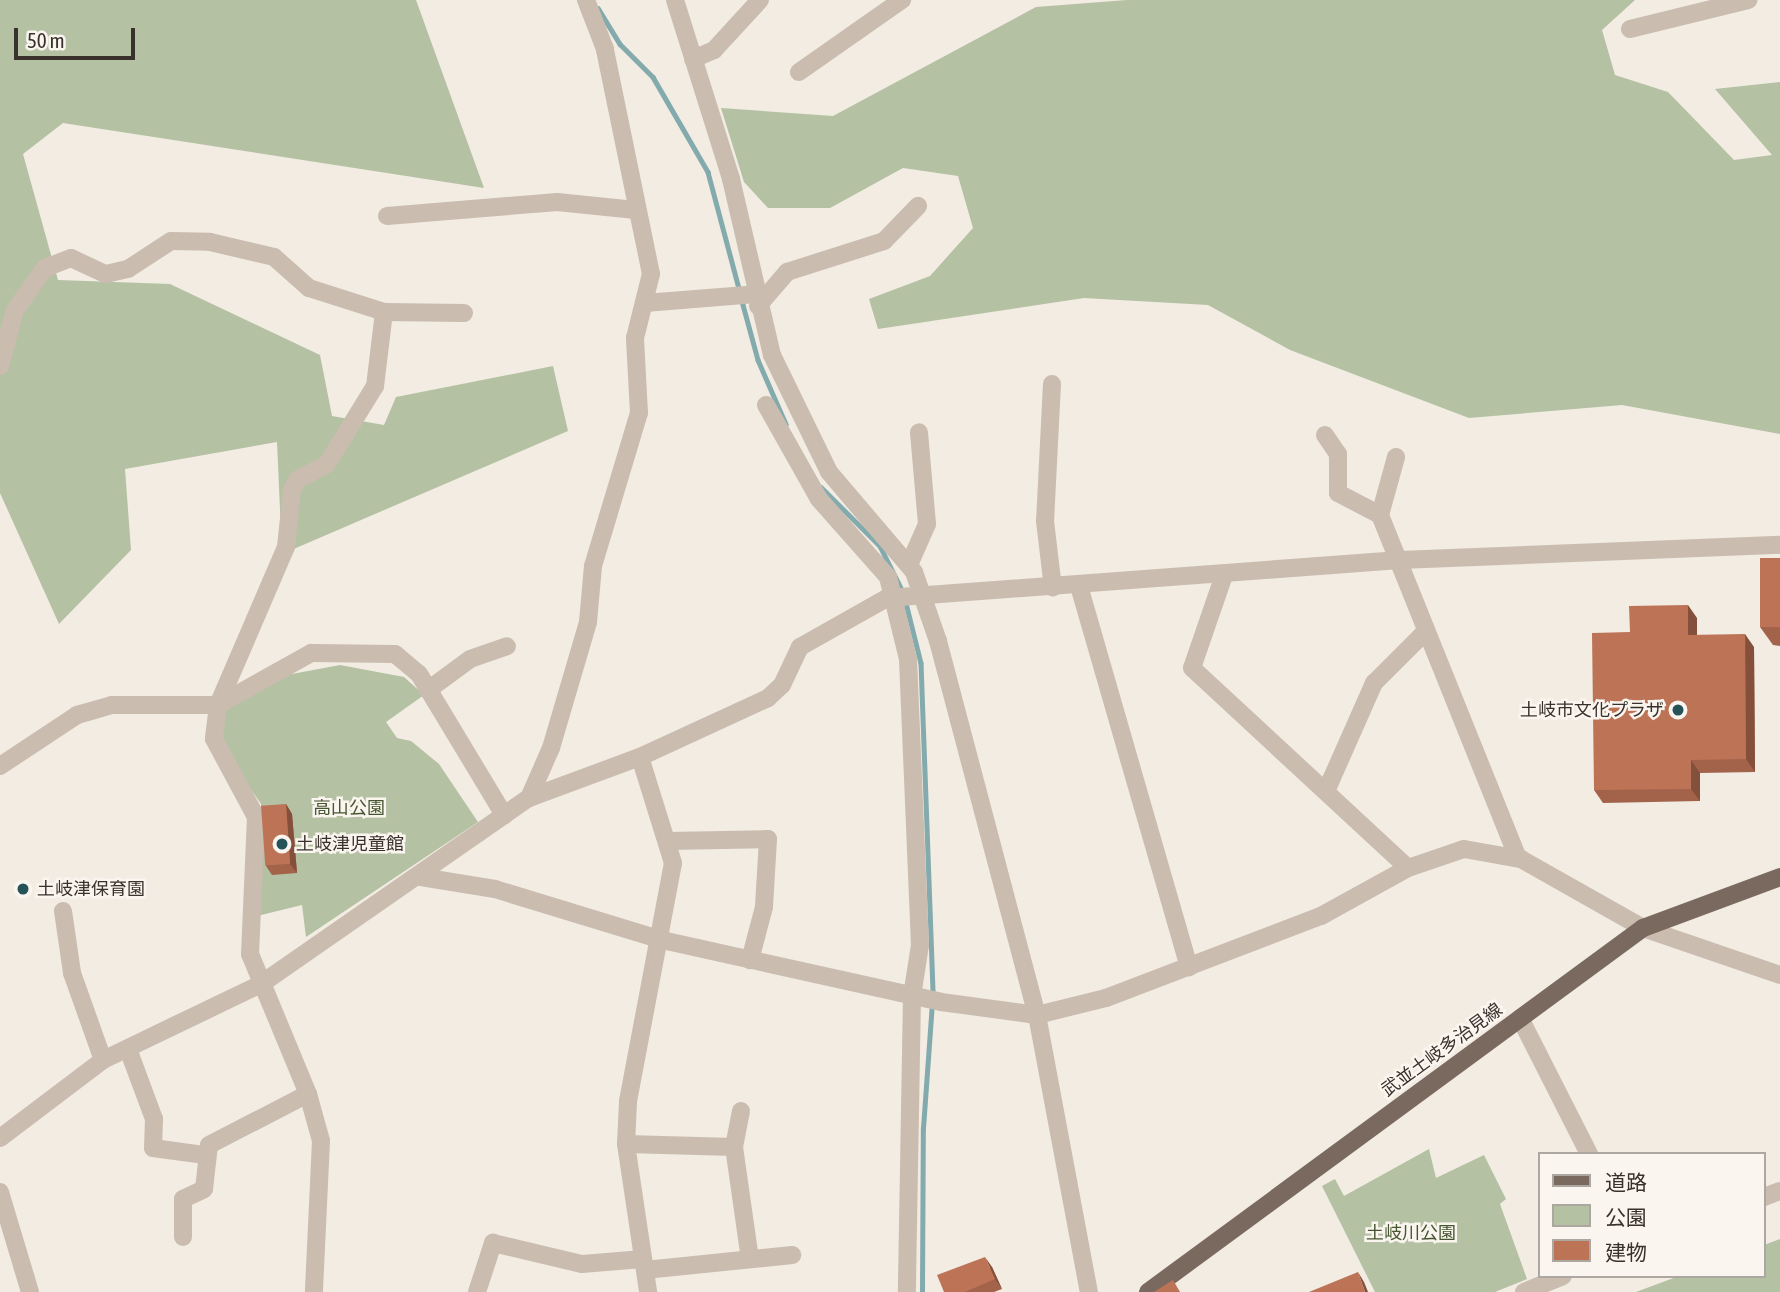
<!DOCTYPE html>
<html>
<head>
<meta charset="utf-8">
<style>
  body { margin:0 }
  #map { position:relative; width:1780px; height:1292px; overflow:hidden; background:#f2ece3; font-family:"Asap Condensed","Noto Sans JP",sans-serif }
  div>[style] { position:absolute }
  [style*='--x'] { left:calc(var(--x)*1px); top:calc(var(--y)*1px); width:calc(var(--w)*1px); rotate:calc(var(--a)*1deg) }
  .green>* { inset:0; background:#b5c1a3 }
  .stream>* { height:4.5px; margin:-2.25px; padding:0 2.25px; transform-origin:2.25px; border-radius:2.25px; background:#83aaad }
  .minor>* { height:18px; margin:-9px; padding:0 9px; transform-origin:9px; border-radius:9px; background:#cabcaf }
  .major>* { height:18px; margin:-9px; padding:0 9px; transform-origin:9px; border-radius:9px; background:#7a695f }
  .wall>* { inset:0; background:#a3634a }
  .shaded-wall>* { inset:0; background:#84503c }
  .building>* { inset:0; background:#bd7356; transform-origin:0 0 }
  .dots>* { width:19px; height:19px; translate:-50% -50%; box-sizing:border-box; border:4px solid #faf5ef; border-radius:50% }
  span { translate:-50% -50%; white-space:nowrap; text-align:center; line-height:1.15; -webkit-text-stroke:5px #faf5ef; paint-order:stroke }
  .poi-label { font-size:18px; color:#39312c }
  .right { translate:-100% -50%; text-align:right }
  .left { translate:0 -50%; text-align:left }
  .park-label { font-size:18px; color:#475632 }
  .street-label { font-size:18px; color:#39312c }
  .legend { position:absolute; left:1538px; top:1152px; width:228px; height:126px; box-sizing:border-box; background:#faf5ef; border:2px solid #ada7a1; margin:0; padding:9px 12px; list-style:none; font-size:21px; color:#39312c }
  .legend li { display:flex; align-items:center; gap:14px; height:35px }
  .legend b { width:35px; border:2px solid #ada7a1 }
  .scale { position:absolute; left:14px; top:28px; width:121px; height:32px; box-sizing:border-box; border:4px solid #39312c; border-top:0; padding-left:9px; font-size:21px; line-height:24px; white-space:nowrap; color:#39312c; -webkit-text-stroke:5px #faf5ef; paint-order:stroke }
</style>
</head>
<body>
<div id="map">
  <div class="green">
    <i style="clip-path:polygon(0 0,416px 0,484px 188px,63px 123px,23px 154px,58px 280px,170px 284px,320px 355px,332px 416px,384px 425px,396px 397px,553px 366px,568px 431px,282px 554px,277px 442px,125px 469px,131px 550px,59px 624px,0 493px)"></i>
    <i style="clip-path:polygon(1127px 0,1635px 0,1602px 30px,1615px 75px,1668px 92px,1734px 160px,1772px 155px,1715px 89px,1780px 82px,1780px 434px,1622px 405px,1469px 418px,1290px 350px,1208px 305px,1084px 298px,878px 329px,869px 299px,930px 276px,973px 228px,958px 176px,903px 168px,830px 208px,768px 208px,744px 182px,721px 108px,833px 116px,1036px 7px)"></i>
    <i style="clip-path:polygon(340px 665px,404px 677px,424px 695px,386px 722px,397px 738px,411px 741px,439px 764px,478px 822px,306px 937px,302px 905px,257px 916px,261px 804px,228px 756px,218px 717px,234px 698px,281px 676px)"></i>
    <i style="clip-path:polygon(1429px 1149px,1436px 1178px,1484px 1155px,1506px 1199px,1500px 1204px,1527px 1279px,1495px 1292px,1375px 1292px,1322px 1186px,1335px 1179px,1344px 1196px)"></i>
    <i style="clip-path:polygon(1780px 1239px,1780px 1292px,1636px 1292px,1679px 1276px,1764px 1276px,1764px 1245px)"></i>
  </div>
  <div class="stream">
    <i style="--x:598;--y:8;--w:42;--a:58.6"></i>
    <i style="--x:620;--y:44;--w:47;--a:45"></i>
    <i style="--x:653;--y:77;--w:110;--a:59.9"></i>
    <i style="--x:708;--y:172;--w:124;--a:75.1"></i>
    <i style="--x:742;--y:301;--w:61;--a:74.8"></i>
    <i style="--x:758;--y:360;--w:70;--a:66.4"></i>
    <i style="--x:821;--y:487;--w:83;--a:45"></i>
    <i style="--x:880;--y:546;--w:54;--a:63.4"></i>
    <i style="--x:906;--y:603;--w:62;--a:76"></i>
    <i style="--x:921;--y:663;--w:331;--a:87.9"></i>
    <i style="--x:922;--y:1292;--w:164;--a:-89.7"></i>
    <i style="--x:923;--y:1128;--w:125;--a:-85.9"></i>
  </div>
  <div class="minor">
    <i style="--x:675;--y:0;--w:188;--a:72.6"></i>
    <i style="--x:731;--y:179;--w:181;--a:76.9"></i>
    <i style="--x:772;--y:355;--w:130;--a:64"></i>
    <i style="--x:829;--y:472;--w:131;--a:49.6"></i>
    <i style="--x:914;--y:572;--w:73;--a:70.8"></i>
    <i style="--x:938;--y:641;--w:387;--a:75.2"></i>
    <i style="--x:1037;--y:1015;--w:282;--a:79.4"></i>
    <i style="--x:1630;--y:29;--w:122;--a:-13.8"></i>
    <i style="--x:693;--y:59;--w:23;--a:-23"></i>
    <i style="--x:714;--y:50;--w:68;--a:-47.4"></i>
    <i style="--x:799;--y:72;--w:126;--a:-35"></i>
    <i style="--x:387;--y:216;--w:171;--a:-4.7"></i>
    <i style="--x:557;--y:202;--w:79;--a:5.8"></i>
    <i style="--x:645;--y:303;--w:111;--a:-4.6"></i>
    <i style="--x:758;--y:306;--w:45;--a:-49.5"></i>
    <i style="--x:787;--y:272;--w:102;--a:-17.7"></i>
    <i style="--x:884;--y:241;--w:49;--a:-45.8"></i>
    <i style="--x:384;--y:312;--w:80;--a:0.7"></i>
    <i style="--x:0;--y:366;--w:58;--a:-75"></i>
    <i style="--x:15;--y:310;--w:52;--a:-54.5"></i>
    <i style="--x:45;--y:268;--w:28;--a:-21"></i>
    <i style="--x:71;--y:258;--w:38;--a:25"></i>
    <i style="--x:106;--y:274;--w:23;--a:-13"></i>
    <i style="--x:128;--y:269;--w:51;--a:-33.1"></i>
    <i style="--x:171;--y:241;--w:39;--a:1"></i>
    <i style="--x:210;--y:242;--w:66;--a:13.2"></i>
    <i style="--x:274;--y:257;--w:47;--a:41.5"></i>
    <i style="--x:309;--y:288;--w:79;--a:17.7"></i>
    <i style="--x:384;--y:312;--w:75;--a:96.9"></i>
    <i style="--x:375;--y:386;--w:92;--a:121.6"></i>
    <i style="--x:327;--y:464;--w:34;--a:152"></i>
    <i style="--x:297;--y:480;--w:11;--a:117"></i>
    <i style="--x:292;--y:490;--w:57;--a:96"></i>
    <i style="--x:286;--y:547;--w:172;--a:113.3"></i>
    <i style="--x:1052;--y:384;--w:137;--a:92.9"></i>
    <i style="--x:1045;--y:521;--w:67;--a:83.2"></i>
    <i style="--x:766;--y:405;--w:108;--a:60.6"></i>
    <i style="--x:819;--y:499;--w:104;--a:48.5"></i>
    <i style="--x:888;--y:577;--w:84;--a:76.3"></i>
    <i style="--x:908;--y:659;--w:286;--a:87.6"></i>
    <i style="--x:920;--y:945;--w:52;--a:98.9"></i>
    <i style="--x:912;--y:996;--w:296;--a:91"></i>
    <i style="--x:1325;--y:435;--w:23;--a:56"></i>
    <i style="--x:1338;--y:454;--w:39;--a:90"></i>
    <i style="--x:1338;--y:493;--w:47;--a:27.6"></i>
    <i style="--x:1396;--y:457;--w:60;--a:105.4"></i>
    <i style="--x:1380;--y:515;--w:370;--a:68.1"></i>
    <i style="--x:909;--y:565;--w:45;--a:-66.3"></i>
    <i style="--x:927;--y:524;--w:92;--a:-95"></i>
    <i style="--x:1224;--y:575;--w:98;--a:109"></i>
    <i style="--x:1192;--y:668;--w:294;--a:42.8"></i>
    <i style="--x:1079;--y:586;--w:397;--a:73.9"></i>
    <i style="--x:428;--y:690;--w:52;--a:-36.4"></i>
    <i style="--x:470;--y:659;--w:39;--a:-19"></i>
    <i style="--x:218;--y:705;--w:107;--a:-29.2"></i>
    <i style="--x:311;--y:653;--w:84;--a:0.7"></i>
    <i style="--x:395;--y:654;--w:31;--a:40"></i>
    <i style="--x:419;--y:674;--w:165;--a:58.9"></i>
    <i style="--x:640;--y:757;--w:111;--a:72.7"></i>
    <i style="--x:673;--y:863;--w:243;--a:100.7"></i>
    <i style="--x:628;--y:1102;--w:42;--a:92.7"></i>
    <i style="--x:626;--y:1144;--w:150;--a:81.5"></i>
    <i style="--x:0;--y:766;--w:92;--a:-33.5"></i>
    <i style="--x:77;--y:715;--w:35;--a:-16"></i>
    <i style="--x:111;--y:705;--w:107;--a:0"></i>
    <i style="--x:218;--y:705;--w:34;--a:97"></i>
    <i style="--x:214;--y:739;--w:89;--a:61.7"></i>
    <i style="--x:256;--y:817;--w:137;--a:92.5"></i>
    <i style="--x:250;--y:954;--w:152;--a:67.5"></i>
    <i style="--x:308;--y:1094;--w:49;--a:74.5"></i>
    <i style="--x:321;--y:1141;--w:151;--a:92.7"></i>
    <i style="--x:1327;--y:789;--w:116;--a:-66.1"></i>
    <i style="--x:1374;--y:683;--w:71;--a:-45"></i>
    <i style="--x:529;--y:798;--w:55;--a:-66.3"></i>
    <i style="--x:551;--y:748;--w:131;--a:-73.6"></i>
    <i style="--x:588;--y:622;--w:56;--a:-84.9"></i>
    <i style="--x:593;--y:566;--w:160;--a:-73.3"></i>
    <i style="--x:639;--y:413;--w:75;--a:-93.1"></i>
    <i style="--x:635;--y:338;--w:66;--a:-76"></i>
    <i style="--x:651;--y:274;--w:230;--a:-101.6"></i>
    <i style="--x:605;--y:49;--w:53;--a:-111.2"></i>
    <i style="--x:668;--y:841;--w:100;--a:-1.1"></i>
    <i style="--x:768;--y:839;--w:68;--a:93.4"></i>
    <i style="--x:764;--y:907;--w:55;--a:104.8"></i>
    <i style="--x:421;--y:877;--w:75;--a:9.2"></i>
    <i style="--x:495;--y:889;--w:175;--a:17"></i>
    <i style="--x:662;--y:940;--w:286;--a:12.5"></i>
    <i style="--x:941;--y:1002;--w:97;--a:7.7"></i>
    <i style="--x:1037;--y:1015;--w:71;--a:-13.8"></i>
    <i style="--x:1106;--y:998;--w:230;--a:-20.9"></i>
    <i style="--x:1321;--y:916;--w:99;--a:-28.9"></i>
    <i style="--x:1408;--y:868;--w:59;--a:-18.7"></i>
    <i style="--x:1464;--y:849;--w:58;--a:10"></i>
    <i style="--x:1521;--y:859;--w:140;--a:29.5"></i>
    <i style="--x:1643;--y:928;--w:145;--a:18.9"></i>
    <i style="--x:63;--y:911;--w:63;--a:81.7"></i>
    <i style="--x:72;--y:973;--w:92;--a:70.4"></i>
    <i style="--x:1520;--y:1018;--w:153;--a:63.1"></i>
    <i style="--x:128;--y:1049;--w:75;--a:69.6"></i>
    <i style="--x:154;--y:1119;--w:29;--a:92"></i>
    <i style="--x:153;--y:1148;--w:51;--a:7.8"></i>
    <i style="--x:741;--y:1111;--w:37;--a:101"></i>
    <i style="--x:734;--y:1147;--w:113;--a:81.9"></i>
    <i style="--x:0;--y:1138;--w:129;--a:-37.1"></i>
    <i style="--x:103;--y:1060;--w:175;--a:-25.7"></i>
    <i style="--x:261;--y:984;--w:326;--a:-34.8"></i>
    <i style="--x:529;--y:798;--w:118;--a:-20.3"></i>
    <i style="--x:640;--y:757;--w:141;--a:-24.7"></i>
    <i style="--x:768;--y:698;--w:19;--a:-43"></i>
    <i style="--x:782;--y:685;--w:42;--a:-64.7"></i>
    <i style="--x:800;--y:647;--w:100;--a:-29.4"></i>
    <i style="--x:887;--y:598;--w:514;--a:-4.24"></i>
    <i style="--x:1400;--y:560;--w:380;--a:-2.3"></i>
    <i style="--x:626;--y:1144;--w:108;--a:1.6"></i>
    <i style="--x:0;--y:1192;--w:104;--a:73.3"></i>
    <i style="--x:1764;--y:1197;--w:17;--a:-21"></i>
    <i style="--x:183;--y:1237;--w:38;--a:-90"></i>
    <i style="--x:183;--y:1199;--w:23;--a:-25"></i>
    <i style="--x:204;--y:1189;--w:44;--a:-83.5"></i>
    <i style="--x:209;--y:1145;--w:111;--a:-27.3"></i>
    <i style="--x:645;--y:1270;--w:148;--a:-5.8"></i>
    <i style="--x:477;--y:1292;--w:52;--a:-71.9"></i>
    <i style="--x:493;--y:1243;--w:91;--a:13.3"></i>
    <i style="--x:582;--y:1264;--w:61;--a:-4.7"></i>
    <i style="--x:1524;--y:1292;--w:42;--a:-22.3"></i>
  </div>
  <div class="major">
    <i style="--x:1148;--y:1292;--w:614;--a:-36.33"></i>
    <i style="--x:1643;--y:928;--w:146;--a:-20.4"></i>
  </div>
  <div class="wall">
    <i style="clip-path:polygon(1780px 558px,1780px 646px,1773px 645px,1760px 627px)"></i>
    <i style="clip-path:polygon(1697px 618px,1697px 635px,1754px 647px,1755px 772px,1700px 773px,1700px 801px,1603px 803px,1594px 790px,1630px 632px)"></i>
    <i style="clip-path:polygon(286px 804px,292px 814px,297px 873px,272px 875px,266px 866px)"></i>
    <i style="clip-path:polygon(992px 1267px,1002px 1289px,994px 1292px,944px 1292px)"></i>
  </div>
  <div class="shaded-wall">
    <i style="clip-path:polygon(1688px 605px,1697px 618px,1697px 648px,1688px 635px)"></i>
    <i style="clip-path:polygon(1745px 634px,1754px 647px,1755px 772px,1746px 759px)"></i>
    <i style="clip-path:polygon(1691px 760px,1700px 773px,1700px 801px,1691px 789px)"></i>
    <i style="clip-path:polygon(286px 804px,292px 814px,297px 873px,290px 864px)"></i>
    <i style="clip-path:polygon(985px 1257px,992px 1267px,1002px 1289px,995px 1279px)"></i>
    <i style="clip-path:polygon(1358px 1272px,1364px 1282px,1368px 1292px,1365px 1292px)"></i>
  </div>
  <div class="building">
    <i style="left:1760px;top:558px;width:20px;height:69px"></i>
    <i style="clip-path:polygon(1688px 605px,1688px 635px,1745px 634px,1746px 759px,1691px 760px,1691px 789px,1594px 790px,1592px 633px,1630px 632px,1629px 606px)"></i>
    <i style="left:286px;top:804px;width:60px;height:25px;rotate:86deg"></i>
    <i style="clip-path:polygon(985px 1257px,995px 1279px,965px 1292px,944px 1292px,937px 1275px)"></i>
    <i style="clip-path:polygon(1358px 1272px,1365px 1292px,1309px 1292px)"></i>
    <i style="clip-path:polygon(1173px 1280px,1180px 1292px,1154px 1292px)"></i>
  </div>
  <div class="dots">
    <i style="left:1678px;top:710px;background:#255358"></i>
    <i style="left:282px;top:844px;background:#255358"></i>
    <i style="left:23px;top:889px;background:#255358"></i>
  </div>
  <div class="poi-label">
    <span class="right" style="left:1664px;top:710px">土岐市文化プラザ</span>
    <span class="left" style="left:296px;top:844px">土岐津児童館</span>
    <span class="left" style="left:37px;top:889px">土岐津保育園</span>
  </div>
  <div class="park-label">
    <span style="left:349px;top:808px">高山公園</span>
    <span style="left:1411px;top:1233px">土岐川公園</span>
  </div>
  <div class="street-label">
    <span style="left:1442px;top:1050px;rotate:-36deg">武並土岐多治見線</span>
  </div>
  <ul class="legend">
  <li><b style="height:9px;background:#7a695f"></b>道路</li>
  <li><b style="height:19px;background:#b5c1a3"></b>公園</li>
  <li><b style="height:19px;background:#bd7356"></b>建物</li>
  </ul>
  <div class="scale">50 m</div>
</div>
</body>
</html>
